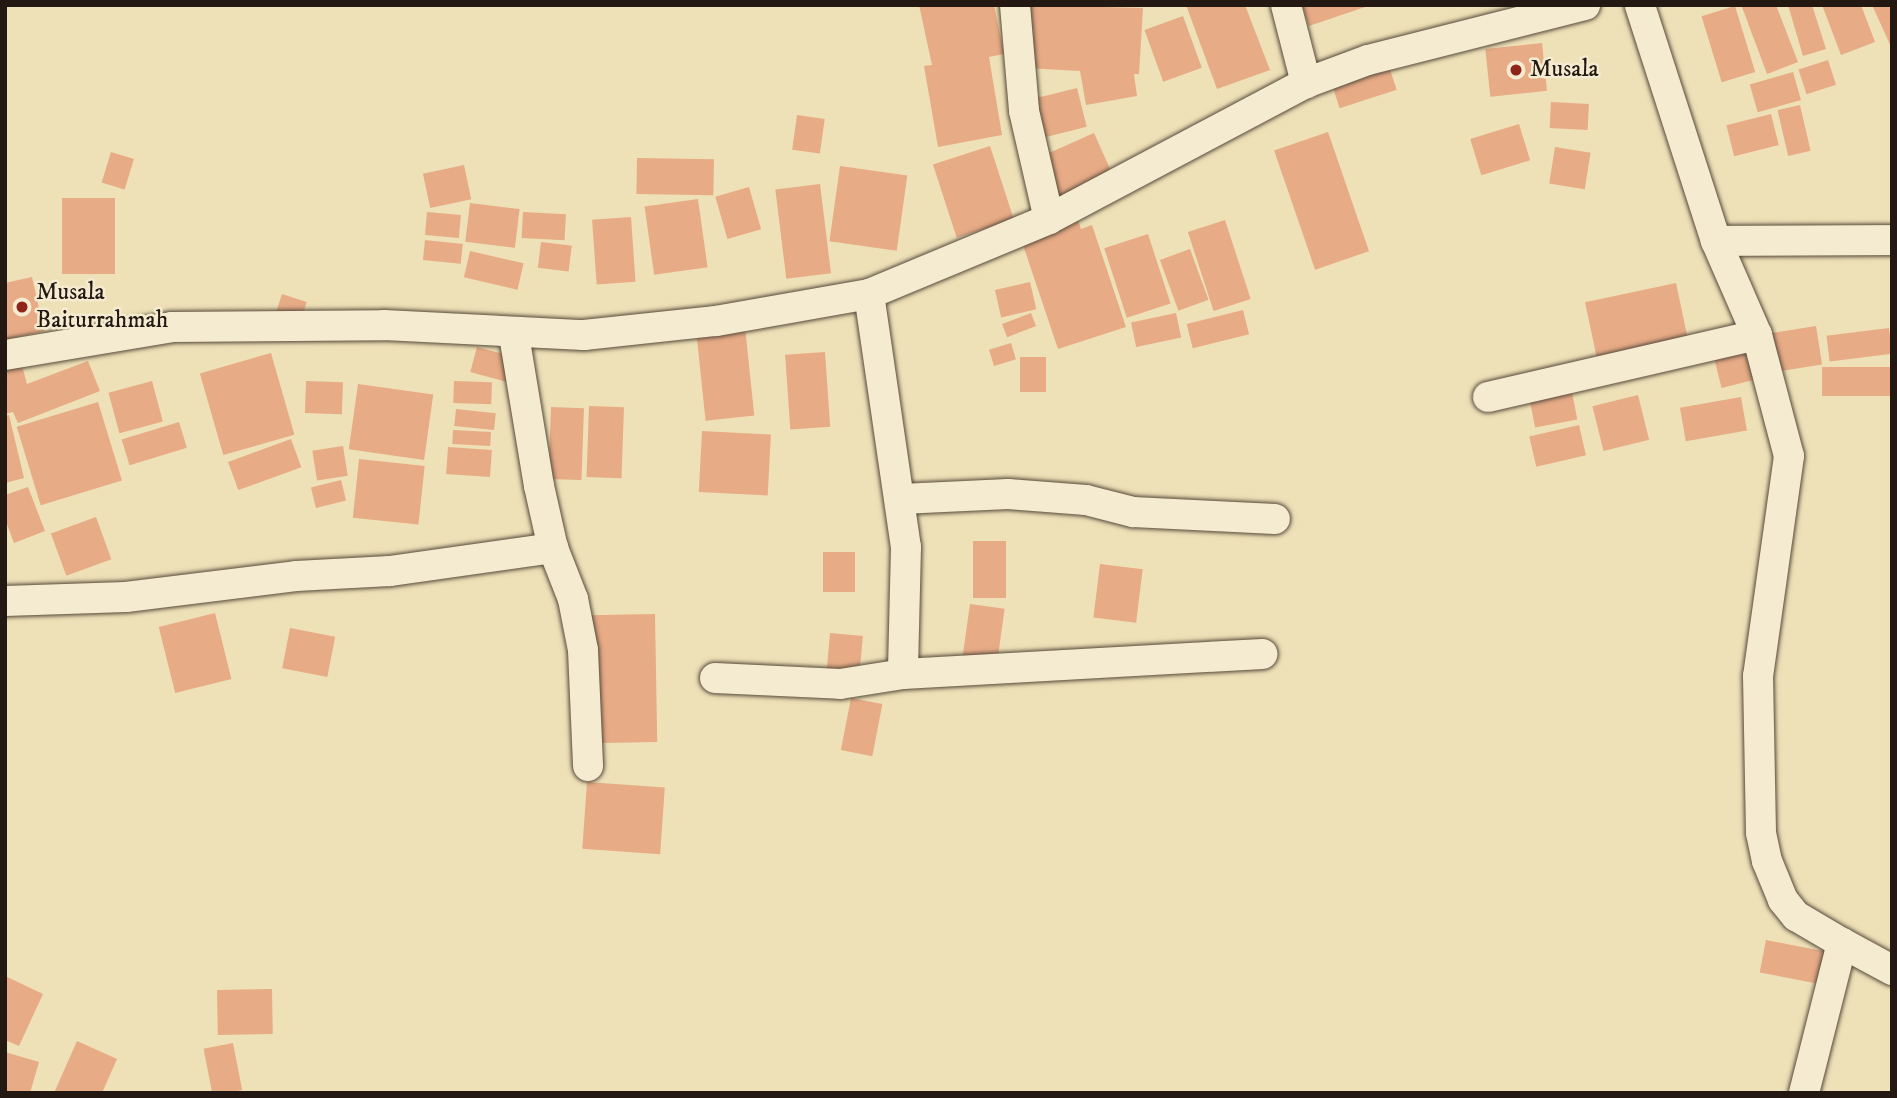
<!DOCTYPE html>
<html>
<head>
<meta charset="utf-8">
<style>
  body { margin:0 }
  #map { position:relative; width:1897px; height:1098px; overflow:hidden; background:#eee0b7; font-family:"IM FELL DW Pica",serif }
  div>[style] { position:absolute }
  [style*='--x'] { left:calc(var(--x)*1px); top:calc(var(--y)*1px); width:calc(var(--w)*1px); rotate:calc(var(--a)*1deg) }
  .building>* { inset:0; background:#e7ab86; transform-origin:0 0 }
  .roads { filter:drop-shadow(0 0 2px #564a3b) drop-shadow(0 0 2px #564a3b) }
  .minor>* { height:30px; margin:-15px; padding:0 15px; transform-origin:15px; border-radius:15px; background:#f4ebd0 }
  .dots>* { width:19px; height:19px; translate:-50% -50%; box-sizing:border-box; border:4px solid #f4ebd0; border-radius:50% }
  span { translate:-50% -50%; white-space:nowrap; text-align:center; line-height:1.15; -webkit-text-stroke:5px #f4ebd0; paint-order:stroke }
  .poi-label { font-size:24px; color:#231812 }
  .left { translate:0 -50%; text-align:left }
  .frame { position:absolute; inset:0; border:7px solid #231812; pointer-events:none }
</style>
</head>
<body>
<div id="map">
  <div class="building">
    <i style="clip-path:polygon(919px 5px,994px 5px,1004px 54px,989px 57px,1002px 135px,938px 147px,924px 66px,932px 65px)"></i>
    <i style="clip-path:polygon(1030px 5px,1143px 8px,1139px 74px,1134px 74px,1137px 96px,1086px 105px,1080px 71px,1026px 68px)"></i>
    <i style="clip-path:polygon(1186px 5px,1245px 5px,1270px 70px,1217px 89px)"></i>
    <i style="clip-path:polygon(1302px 5px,1367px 5px,1368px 6px,1309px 26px)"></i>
    <i style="clip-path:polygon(1747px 5px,1776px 5px,1798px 62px,1767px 74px,1742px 7px)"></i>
    <i style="clip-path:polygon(1788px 5px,1812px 5px,1826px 49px,1803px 56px)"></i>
    <i style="clip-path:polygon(1822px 5px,1861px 5px,1875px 42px,1841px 55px)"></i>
    <i style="clip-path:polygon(1872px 5px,1892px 5px,1892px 49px)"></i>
    <i style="left:1735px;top:6px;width:69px;height:35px;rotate:73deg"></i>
    <i style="left:1183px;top:16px;width:55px;height:41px;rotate:70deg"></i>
    <i style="left:1542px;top:43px;width:48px;height:57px;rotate:84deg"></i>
    <i style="left:1828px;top:60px;width:26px;height:31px;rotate:72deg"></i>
    <i style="left:1388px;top:63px;width:28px;height:60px;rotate:72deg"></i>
    <i style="left:1793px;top:72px;width:29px;height:45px;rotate:74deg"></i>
    <i style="left:1077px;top:88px;width:40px;height:53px;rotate:76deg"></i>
    <i style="left:1551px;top:102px;width:38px;height:26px;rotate:3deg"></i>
    <i style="left:1800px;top:105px;width:47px;height:23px;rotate:77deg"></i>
    <i style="left:1771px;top:114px;width:32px;height:46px;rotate:76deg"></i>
    <i style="left:797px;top:115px;width:28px;height:35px;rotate:8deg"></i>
    <i style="left:1519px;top:124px;width:38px;height:51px;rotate:73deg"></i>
    <i style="left:1328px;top:132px;width:126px;height:57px;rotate:71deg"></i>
    <i style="left:1094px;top:133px;width:45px;height:64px;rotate:66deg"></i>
    <i style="left:990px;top:146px;width:77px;height:60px;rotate:72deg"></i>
    <i style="left:1555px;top:147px;width:36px;height:37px;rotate:9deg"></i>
    <i style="left:111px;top:152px;width:24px;height:32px;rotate:17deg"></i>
    <i style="left:637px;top:158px;width:77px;height:36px;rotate:1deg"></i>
    <i style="left:464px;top:165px;width:35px;height:42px;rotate:78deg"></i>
    <i style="left:840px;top:166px;width:68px;height:76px;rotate:8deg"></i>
    <i style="left:820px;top:184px;width:90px;height:45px;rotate:83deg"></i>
    <i style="left:749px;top:187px;width:44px;height:35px;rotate:74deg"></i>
    <i style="left:62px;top:198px;width:53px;height:76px"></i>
    <i style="left:698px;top:199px;width:69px;height:54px;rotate:82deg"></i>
    <i style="left:470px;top:203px;width:50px;height:39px;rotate:7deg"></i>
    <i style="left:427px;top:212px;width:34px;height:23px;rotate:5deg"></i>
    <i style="left:523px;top:212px;width:43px;height:26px;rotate:3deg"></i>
    <i style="clip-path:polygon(1076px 214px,1081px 229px,1092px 225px,1126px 327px,1058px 349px,1019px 233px)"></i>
    <i style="left:631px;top:217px;width:65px;height:39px;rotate:86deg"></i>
    <i style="left:1225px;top:220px;width:83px;height:39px;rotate:72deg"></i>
    <i style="left:1148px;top:234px;width:73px;height:46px;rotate:72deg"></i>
    <i style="left:425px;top:240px;width:38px;height:20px;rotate:6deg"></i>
    <i style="left:541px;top:242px;width:31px;height:26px;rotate:7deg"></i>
    <i style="left:1190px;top:249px;width:54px;height:32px;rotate:70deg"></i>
    <i style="left:470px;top:251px;width:55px;height:27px;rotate:13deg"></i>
    <i style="clip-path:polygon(32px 277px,44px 331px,5px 340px,5px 283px)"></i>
    <i style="left:1030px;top:282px;width:28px;height:36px;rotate:77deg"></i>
    <i style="left:1676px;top:283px;width:60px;height:93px;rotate:78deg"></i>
    <i style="left:282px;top:294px;width:26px;height:20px;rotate:18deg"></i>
    <i style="left:1243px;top:310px;width:25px;height:58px;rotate:76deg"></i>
    <i style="left:1031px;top:313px;width:14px;height:31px;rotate:69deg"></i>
    <i style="left:1176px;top:313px;width:25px;height:46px;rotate:78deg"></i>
    <i style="left:1816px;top:326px;width:39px;height:46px;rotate:81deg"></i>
    <i style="left:745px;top:327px;width:89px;height:49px;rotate:84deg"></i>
    <i style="left:1889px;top:328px;width:26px;height:63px;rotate:83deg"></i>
    <i style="left:1011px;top:343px;width:17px;height:23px;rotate:73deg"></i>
    <i style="left:477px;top:347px;width:38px;height:26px;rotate:15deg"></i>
    <i style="left:1758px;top:348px;width:30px;height:45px;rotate:76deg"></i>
    <i style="left:825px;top:352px;width:75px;height:40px;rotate:86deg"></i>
    <i style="left:271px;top:353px;width:85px;height:74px;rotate:74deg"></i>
    <i style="left:1046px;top:357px;width:35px;height:26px;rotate:90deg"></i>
    <i style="clip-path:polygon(20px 358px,27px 384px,88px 361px,100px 391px,18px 423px,13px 412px,5px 414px,5px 362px)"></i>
    <i style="left:1892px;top:367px;width:29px;height:70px;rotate:90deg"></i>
    <i style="left:152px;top:381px;width:42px;height:45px;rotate:75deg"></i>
    <i style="left:306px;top:381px;width:37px;height:32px;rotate:2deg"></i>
    <i style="left:454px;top:381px;width:38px;height:22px;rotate:2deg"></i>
    <i style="left:358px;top:384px;width:76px;height:66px;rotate:8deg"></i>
    <i style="left:1571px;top:387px;width:33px;height:43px;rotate:79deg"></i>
    <i style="left:1638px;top:395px;width:46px;height:47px;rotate:76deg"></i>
    <i style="left:1741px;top:397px;width:34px;height:62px;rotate:80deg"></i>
    <i style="left:98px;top:402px;width:82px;height:85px;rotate:73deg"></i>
    <i style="left:589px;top:406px;width:35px;height:71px;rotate:2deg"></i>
    <i style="left:551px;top:407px;width:33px;height:72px;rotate:2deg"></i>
    <i style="left:456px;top:409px;width:40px;height:17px;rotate:6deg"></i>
    <i style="clip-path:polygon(9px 415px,24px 478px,5px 483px,5px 416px)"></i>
    <i style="left:179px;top:422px;width:27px;height:60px;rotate:73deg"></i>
    <i style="left:1579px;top:425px;width:31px;height:51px;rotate:77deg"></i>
    <i style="left:453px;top:430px;width:38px;height:14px;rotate:3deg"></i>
    <i style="left:702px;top:431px;width:69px;height:61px;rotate:3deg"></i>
    <i style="left:291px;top:439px;width:30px;height:67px;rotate:70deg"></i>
    <i style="left:343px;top:446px;width:30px;height:31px;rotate:81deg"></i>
    <i style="left:448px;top:447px;width:44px;height:27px;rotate:4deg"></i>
    <i style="left:359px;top:459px;width:66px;height:59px;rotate:6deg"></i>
    <i style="left:341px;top:480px;width:21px;height:31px;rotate:76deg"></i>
    <i style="clip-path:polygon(28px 487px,45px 531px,14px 543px,5px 519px,5px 495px)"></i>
    <i style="left:96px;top:517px;width:45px;height:48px;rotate:70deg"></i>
    <i style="left:973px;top:541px;width:33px;height:57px"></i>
    <i style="left:823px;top:552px;width:32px;height:40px"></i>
    <i style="left:1100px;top:564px;width:43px;height:54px;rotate:7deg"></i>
    <i style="left:970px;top:604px;width:35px;height:53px;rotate:8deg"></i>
    <i style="left:215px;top:613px;width:68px;height:58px;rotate:76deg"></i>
    <i style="left:655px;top:614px;width:128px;height:67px;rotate:89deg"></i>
    <i style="left:290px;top:628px;width:46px;height:41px;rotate:11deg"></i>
    <i style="left:830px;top:633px;width:33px;height:41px;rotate:5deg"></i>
    <i style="left:851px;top:698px;width:32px;height:53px;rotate:11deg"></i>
    <i style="left:587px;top:782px;width:78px;height:67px;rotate:4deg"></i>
    <i style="left:1766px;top:940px;width:65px;height:33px;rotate:11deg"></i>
    <i style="clip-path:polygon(5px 976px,43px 994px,19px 1046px,5px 1040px)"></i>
    <i style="left:272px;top:989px;width:45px;height:55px;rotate:89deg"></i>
    <i style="clip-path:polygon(77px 1041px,117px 1059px,102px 1093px,54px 1093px)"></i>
    <i style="left:233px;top:1043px;width:48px;height:30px;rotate:79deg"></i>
    <i style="clip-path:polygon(5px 1052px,39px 1062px,30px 1093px,5px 1093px)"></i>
  </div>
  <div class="roads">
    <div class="minor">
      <i style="--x:1015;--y:5;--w:106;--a:85.1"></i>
      <i style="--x:1024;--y:111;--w:111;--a:77"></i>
      <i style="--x:1286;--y:5;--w:81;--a:75.6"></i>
      <i style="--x:1716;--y:241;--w:176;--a:-0.3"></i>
      <i style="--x:869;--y:294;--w:256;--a:81.7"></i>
      <i style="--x:906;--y:547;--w:127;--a:91.4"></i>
      <i style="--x:903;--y:674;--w:360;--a:-3.2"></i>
      <i style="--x:514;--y:335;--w:153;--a:80.6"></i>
      <i style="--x:539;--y:486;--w:64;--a:77.3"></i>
      <i style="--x:553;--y:548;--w:55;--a:68.6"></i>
      <i style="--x:573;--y:599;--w:52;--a:78.9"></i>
      <i style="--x:583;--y:650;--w:116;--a:87.5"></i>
      <i style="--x:1757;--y:335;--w:125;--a:75.2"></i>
      <i style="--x:1789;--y:456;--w:222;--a:98"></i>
      <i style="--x:1758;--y:676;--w:157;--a:88.9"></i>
      <i style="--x:1761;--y:833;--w:29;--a:78"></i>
      <i style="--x:1767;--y:861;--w:42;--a:67.7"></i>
      <i style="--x:1783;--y:900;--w:21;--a:51"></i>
      <i style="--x:1796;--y:916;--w:53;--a:30.4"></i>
      <i style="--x:5;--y:355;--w:169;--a:-9.5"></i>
      <i style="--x:172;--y:327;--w:212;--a:-0.5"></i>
      <i style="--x:384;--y:325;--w:200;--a:2.9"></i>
      <i style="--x:584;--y:335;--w:133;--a:-6.1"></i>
      <i style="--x:716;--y:321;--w:155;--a:-10"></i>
      <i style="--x:869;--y:294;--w:195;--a:-22.6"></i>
      <i style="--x:1049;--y:219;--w:291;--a:-27.9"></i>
      <i style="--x:1306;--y:83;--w:66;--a:-20.4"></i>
      <i style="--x:1368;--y:60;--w:224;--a:-14.2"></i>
      <i style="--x:1488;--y:397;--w:276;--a:-13"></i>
      <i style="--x:1757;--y:335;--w:103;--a:-113.6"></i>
      <i style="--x:1716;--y:241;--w:248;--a:-107.9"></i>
      <i style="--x:901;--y:499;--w:107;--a:-2.7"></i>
      <i style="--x:1008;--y:494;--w:78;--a:4.4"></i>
      <i style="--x:1086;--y:500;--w:49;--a:14.3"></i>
      <i style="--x:1133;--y:512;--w:142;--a:2.8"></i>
      <i style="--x:5;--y:601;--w:121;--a:-1.9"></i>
      <i style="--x:126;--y:597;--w:171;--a:-7"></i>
      <i style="--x:296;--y:576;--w:94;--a:-3"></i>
      <i style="--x:390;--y:571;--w:165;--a:-8"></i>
      <i style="--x:715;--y:678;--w:125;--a:2.7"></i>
      <i style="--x:840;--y:684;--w:64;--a:-9"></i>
      <i style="--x:1804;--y:1093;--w:155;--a:-75.8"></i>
      <i style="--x:1842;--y:943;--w:57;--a:28.4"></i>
    </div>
  </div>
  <div class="dots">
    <i style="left:1516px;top:70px;background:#8f2418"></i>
    <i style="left:22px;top:307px;background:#8f2418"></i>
  </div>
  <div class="poi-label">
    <span class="left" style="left:1530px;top:70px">Musala</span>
    <span class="left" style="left:36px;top:307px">Musala<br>Baiturrahmah</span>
  </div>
  <div class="frame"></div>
</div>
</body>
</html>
